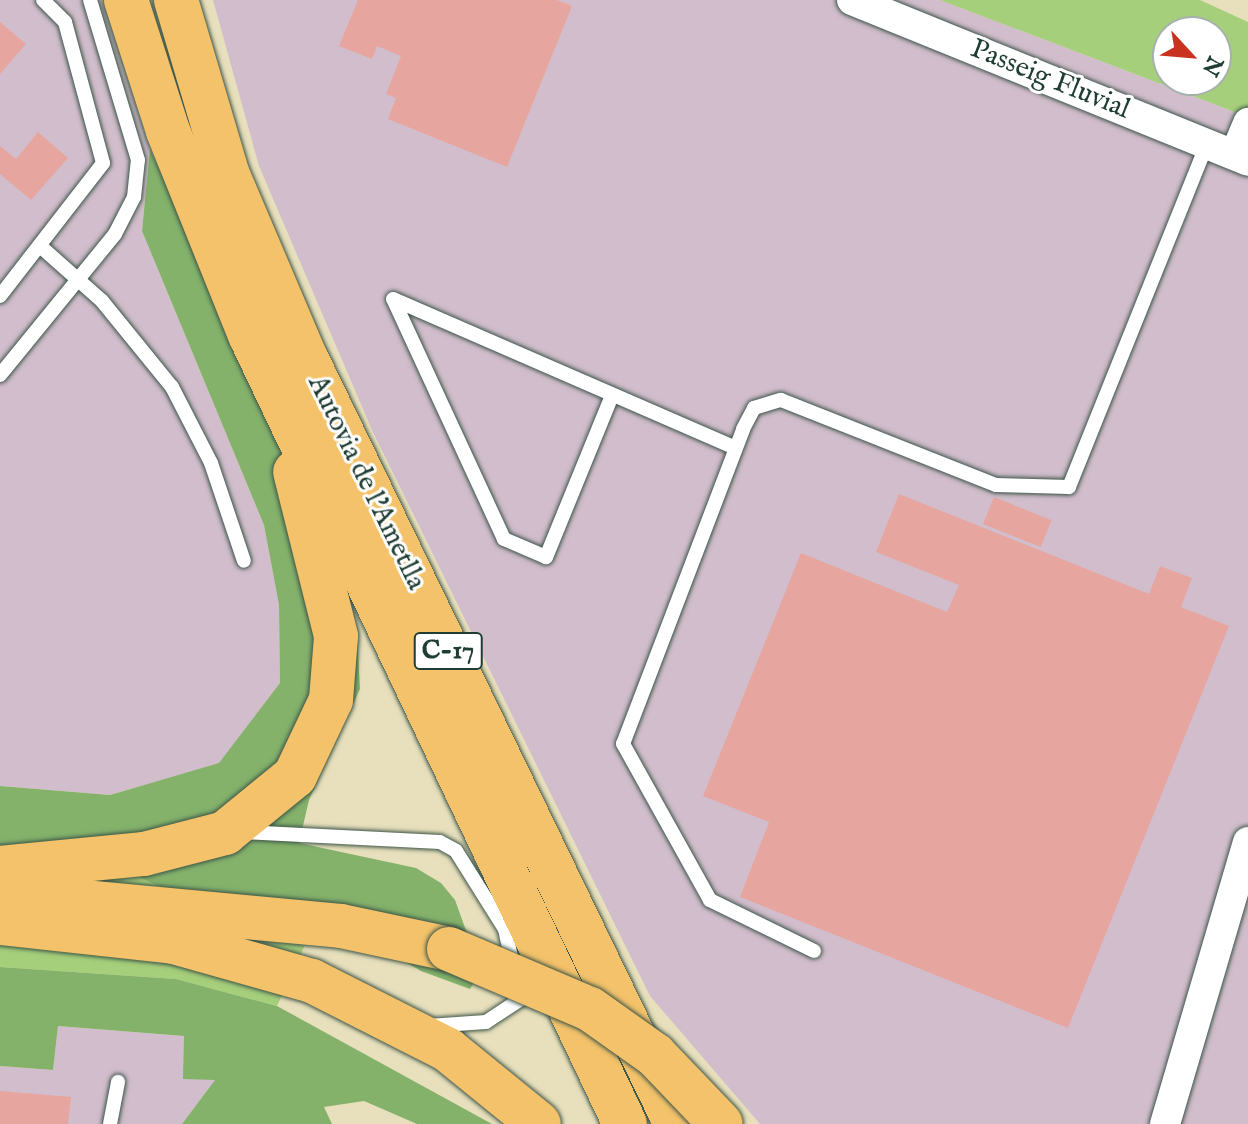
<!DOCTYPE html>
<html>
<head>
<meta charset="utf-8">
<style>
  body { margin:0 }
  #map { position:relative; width:1248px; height:1124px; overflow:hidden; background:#e8e0bc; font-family:"IM FELL English",serif }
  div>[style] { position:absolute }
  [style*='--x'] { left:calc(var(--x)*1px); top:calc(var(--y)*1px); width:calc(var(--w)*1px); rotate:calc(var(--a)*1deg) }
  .industrial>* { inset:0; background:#d1bdcc }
  .green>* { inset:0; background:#a6cf7b }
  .forest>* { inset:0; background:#84b26b }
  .building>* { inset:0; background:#e6a69f; transform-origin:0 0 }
  .roads { filter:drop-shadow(0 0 2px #3d5548) drop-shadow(0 0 2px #3d5548) }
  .service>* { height:14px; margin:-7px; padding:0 7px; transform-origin:7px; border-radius:7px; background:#fff }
  .minor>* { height:30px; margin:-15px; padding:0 15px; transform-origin:15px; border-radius:15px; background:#fff }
  .motorway>* { height:44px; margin:-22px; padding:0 22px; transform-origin:22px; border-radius:22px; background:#f3c26a }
  .bridges { filter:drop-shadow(0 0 2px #3d5548) drop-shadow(0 0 2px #3d5548) }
  .motorway-bridge>* { height:44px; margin:-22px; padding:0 22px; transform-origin:22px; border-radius:22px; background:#f3c26a }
  span { translate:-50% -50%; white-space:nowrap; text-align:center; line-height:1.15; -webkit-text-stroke:6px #fff; paint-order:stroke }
  .shield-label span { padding:2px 6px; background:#fff; border:2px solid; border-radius:6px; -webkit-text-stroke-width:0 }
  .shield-label { font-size:26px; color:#1f3d34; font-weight:700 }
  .street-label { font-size:28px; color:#1f3d34 }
  .north { position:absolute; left:1152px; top:16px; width:80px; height:80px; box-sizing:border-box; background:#fff; border:2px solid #a5b1ae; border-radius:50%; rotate:116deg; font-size:22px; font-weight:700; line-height:32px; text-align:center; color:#1f3d34 }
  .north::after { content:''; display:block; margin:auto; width:28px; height:36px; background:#c8321e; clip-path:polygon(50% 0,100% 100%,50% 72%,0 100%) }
</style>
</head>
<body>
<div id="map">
  <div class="industrial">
    <i style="clip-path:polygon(0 0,102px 0,150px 149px,142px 231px,264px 525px,279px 605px,280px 683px,220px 763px,110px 795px,0 786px)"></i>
    <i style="clip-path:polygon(213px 0,940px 0,1248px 117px,1248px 1124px,760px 1124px,650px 996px,372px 430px,259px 166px)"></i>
    <i style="clip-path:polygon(58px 1026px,184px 1036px,215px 1080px,182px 1124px,0 1124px,0 1066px,53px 1070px)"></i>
  </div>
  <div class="green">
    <i style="clip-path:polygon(evenodd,940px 0,1200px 0,1248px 22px,1248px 117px,940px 0,1168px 32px,1216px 32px,1216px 80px,1168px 80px,1168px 32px)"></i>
    <i style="clip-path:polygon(91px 855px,320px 912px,277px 1006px,176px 979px,0 967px,0 856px)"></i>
  </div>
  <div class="forest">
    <i style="clip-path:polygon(150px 149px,327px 537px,357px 631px,360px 689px,309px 800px,299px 843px,416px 868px,441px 883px,455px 900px,481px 972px,470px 989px,421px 971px,320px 912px,161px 887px,91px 855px,0 856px,0 786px,110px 795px,219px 763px,280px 683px,279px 605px,264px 525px,142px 231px)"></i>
    <i style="clip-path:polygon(0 967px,176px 979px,277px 1006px,492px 1124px,417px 1124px,364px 1101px,324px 1107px,332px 1124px,182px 1124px,215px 1080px,183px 1079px,184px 1036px,58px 1026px,53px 1070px,0 1066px)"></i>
  </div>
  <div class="building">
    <i style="clip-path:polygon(358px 0,557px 0,572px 6px,507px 167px,388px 119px,396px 98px,386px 94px,401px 56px,377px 46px,372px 59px,339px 46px)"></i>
    <i style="clip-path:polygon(0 22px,26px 44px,0 74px)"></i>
    <i style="clip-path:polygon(38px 132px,68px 158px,31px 200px,0 174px,0 146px,16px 159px)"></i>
    <i style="clip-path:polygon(899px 494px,1149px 594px,1160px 566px,1192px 578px,1181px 607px,1229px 626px,1068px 1028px,740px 897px,769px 822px,703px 796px,801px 553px,947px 612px,959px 585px,876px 552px)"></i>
    <i style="left:994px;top:497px;width:62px;height:29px;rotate:22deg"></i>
    <i style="clip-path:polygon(0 1091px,71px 1097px,68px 1124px,0 1124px)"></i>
  </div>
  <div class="roads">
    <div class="service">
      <i style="--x:40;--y:246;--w:83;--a:41.6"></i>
      <i style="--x:102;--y:301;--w:111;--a:50.9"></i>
      <i style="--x:172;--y:387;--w:85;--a:62.8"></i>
      <i style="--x:211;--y:463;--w:103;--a:71.4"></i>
      <i style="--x:0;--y:296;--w:168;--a:-52.2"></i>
      <i style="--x:103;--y:163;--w:146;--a:-105.1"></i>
      <i style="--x:65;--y:22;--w:31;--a:-135"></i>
      <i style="--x:0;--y:375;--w:182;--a:-50.8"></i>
      <i style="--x:115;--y:234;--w:42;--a:-62.8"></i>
      <i style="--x:134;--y:197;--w:37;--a:-84"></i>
      <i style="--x:138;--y:160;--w:167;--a:-106.7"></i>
      <i style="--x:611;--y:398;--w:172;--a:112.2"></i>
      <i style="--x:546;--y:557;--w:46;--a:-156.8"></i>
      <i style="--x:504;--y:539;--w:264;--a:-114.8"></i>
      <i style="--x:393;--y:299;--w:373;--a:23.5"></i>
      <i style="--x:243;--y:832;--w:197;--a:2.9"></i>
      <i style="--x:440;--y:842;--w:18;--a:29"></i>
      <i style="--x:456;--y:851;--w:92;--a:57.9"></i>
      <i style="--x:505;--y:929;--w:40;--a:78"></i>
      <i style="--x:814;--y:951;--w:116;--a:-153.9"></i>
      <i style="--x:710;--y:900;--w:179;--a:-119.1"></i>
      <i style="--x:623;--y:744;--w:337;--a:-69.1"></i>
      <i style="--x:743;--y:429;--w:24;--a:-62"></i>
      <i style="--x:754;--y:408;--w:28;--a:-17"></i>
      <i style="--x:781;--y:400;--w:231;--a:21.6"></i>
      <i style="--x:996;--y:485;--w:73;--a:1.6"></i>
      <i style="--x:1069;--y:487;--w:371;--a:-68.1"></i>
      <i style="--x:428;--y:1026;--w:58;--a:-3.9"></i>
      <i style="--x:486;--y:1022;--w:42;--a:-33.3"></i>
      <i style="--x:521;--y:999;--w:11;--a:-105"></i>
      <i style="--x:110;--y:1124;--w:43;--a:-79.2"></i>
    </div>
    <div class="minor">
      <i style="--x:852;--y:0;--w:427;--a:22.1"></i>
      <i style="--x:1235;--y:154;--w:34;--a:-67"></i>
      <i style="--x:1165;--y:1124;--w:294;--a:-73.6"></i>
    </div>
    <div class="motorway">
      <i style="--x:126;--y:0;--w:138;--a:72.2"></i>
      <i style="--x:168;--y:131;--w:222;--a:68.1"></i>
      <i style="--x:251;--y:337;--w:871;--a:64.58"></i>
      <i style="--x:176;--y:0;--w:183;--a:73.5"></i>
      <i style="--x:228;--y:175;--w:197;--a:67"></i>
      <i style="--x:305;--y:356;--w:853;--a:64.22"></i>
      <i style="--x:0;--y:868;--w:145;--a:-5.6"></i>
      <i style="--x:144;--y:854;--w:84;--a:-14.5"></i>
      <i style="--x:225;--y:833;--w:90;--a:-39.2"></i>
      <i style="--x:295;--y:776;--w:84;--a:-64.7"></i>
      <i style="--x:331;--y:700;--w:64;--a:-85.5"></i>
      <i style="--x:336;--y:636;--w:169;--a:-104"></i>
      <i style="--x:8;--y:895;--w:334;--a:5.3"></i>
      <i style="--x:341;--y:926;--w:110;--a:12"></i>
      <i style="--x:0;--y:923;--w:175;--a:6.2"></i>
      <i style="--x:174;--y:942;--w:143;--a:15.8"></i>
      <i style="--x:312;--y:981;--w:153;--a:26.9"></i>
      <i style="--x:448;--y:1050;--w:117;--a:39.1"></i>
    </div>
  </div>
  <div class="bridges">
    <div class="motorway-bridge">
      <i style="--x:449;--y:949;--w:153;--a:23.1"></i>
      <i style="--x:590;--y:1009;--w:80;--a:35.3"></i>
      <i style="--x:655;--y:1055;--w:95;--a:46.3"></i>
    </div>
  </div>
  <div class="shield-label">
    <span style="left:448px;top:651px">C-17</span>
  </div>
  <div class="street-label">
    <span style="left:1050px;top:80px;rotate:22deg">Passeig Fluvial</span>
    <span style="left:366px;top:483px;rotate:64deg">Autovia de l'Ametlla</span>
  </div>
  <div class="north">N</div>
</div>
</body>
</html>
